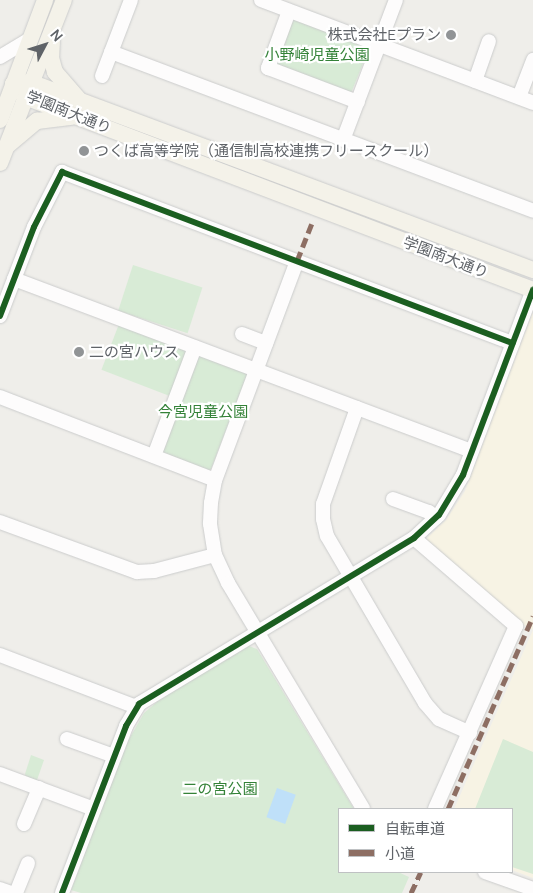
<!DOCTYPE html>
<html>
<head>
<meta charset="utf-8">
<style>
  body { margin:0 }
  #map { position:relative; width:533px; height:893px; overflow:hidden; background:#efeeea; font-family:Manrope,"Noto Sans JP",sans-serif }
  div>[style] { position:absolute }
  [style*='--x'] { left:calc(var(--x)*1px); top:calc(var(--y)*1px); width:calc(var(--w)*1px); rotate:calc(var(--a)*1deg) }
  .commercial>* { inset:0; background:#f7f3e4 }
  .green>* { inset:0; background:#d8ebd6; transform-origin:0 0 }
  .water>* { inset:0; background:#bfe0f9; transform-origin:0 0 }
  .roads { filter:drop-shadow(0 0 1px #cbcccc) drop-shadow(0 0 1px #cbcccc) }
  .minor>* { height:14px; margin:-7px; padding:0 7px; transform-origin:7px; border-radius:7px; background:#fdfcfc }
  .major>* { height:16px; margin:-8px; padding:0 8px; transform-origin:8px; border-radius:8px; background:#f4f2e9 }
  .quiet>* { height:5px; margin-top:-2.5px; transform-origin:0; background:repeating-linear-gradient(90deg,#8d6e63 0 10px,transparent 0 15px) }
  .cycleway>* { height:6px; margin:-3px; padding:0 3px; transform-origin:3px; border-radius:3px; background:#1b5e20 }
  .dots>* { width:14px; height:14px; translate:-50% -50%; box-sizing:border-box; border:2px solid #fff; border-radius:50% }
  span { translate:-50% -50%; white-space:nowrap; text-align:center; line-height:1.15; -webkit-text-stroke:4.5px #fff; paint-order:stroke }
  .poi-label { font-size:15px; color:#5f6368 }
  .right { translate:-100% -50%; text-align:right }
  .left { translate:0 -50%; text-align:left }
  .park-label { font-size:15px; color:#348238 }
  .street-label { font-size:15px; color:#5f6368 }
  .legend { position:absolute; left:338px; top:808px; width:175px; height:65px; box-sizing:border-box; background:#fff; border:1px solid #bfc1c3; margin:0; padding:6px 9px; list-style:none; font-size:15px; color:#5f6368 }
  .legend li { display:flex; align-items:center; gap:10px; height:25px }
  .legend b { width:25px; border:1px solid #bfc1c3 }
  .north { position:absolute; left:20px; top:20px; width:50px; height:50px; -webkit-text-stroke:4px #fff; paint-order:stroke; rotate:50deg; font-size:14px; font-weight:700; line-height:20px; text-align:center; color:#5f6368 }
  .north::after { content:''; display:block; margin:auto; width:18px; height:22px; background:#5f6368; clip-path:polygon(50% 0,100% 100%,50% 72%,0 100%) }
</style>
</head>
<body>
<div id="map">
  <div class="commercial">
    <i style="clip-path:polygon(532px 314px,533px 314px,533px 878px,512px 870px,512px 809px,454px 809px,533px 630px,522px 624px,427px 544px,427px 538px,446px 520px,465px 491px)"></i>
  </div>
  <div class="green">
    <i style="clip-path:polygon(294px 17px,367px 45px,369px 49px,351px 93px,275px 68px)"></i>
    <i style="left:133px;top:265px;width:73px;height:48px;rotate:18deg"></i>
    <i style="left:119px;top:324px;width:73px;height:49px;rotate:21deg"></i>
    <i style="clip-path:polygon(200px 354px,246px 371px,247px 375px,211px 469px,208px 471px,162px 455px,160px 450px)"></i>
    <i style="clip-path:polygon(249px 646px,257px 649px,354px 809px,339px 809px,339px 872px,398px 872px,409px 877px,402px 893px,81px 893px,71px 890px,125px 746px,144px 713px,164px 696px)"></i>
    <i style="clip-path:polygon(503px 739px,533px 752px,533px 874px,512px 867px,512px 809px,475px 809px)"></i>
    <i style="clip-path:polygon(31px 755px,44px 760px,36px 783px,27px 780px,25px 774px)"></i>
  </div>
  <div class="water">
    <i style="left:277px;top:788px;width:20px;height:31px;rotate:20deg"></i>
  </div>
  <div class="roads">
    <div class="minor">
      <i style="--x:261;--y:0;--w:291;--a:20.7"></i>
      <i style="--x:289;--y:11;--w:61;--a:110.2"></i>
      <i style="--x:268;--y:68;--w:96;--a:20.7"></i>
      <i style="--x:111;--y:52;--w:451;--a:20.6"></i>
      <i style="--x:0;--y:57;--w:35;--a:-31"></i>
      <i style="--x:102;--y:76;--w:81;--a:-69.1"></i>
      <i style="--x:475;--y:81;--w:42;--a:-70.7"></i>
      <i style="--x:519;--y:97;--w:40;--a:-69"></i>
      <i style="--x:343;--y:140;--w:150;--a:-69.3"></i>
      <i style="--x:297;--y:261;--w:234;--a:110.5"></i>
      <i style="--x:215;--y:480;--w:23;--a:100"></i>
      <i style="--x:211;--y:503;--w:21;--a:93"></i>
      <i style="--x:210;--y:524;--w:31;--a:81"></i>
      <i style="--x:215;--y:555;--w:31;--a:65"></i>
      <i style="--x:228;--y:583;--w:263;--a:59.1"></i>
      <i style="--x:14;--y:279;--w:488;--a:20.6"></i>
      <i style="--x:0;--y:316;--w:95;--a:-69.1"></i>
      <i style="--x:34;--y:227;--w:62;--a:-63"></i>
      <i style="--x:62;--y:172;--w:482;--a:20.8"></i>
      <i style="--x:242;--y:334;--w:26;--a:21"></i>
      <i style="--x:0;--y:397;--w:230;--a:21.1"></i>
      <i style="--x:357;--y:408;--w:102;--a:109.5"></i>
      <i style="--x:323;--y:504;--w:15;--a:90"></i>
      <i style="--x:323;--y:519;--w:17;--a:77"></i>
      <i style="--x:327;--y:536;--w:194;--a:59.6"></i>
      <i style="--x:425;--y:703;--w:21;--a:49"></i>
      <i style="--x:439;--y:719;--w:34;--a:24"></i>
      <i style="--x:154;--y:456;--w:116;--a:-69.4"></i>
      <i style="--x:393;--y:499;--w:38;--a:20"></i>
      <i style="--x:429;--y:512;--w:9;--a:41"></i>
      <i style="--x:0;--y:522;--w:146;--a:20.1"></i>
      <i style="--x:137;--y:572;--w:17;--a:-3"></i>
      <i style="--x:154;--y:571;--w:63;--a:-14.7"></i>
      <i style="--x:414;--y:538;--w:135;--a:40.8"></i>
      <i style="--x:516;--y:626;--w:200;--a:113.9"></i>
      <i style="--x:0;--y:655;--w:146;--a:20.9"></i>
      <i style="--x:67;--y:739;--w:50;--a:19.9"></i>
      <i style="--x:0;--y:774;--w:100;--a:20.4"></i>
      <i style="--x:24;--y:824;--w:39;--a:-67"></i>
      <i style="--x:485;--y:872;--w:51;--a:19.5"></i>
      <i style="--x:0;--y:889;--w:12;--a:20"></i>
      <i style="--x:16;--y:893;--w:32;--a:-68"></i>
      <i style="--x:62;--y:893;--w:179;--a:-69"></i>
      <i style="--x:126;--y:726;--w:26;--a:-59"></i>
      <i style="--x:139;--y:704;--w:321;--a:-31.1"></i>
      <i style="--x:414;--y:538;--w:34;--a:-43"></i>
      <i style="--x:439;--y:515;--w:47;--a:-59"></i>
      <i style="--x:463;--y:475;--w:198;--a:-69.3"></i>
    </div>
    <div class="major">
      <i style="--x:52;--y:40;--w:18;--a:93"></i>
      <i style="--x:51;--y:58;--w:15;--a:74"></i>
      <i style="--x:55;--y:72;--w:35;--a:49"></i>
      <i style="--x:13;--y:84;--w:18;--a:47"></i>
      <i style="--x:25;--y:97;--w:543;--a:20.8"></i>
      <i style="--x:13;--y:84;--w:17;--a:-7"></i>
      <i style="--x:30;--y:82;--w:537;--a:20.49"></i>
      <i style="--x:0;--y:120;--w:128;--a:-69.4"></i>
      <i style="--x:8;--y:145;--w:38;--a:-40"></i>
      <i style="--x:37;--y:121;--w:35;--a:-7"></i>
      <i style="--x:0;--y:163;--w:175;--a:-68.6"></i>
    </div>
  </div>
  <div class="quiet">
    <i style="--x:297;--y:261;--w:41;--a:-68.5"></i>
    <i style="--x:448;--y:809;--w:211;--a:-66.2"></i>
    <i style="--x:411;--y:893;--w:23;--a:-65"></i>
  </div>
  <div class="cycleway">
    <i style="--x:0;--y:316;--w:95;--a:-69.1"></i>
    <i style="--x:34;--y:227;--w:62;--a:-63"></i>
    <i style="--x:62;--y:172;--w:482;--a:20.8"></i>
    <i style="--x:62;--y:893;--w:179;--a:-69"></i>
    <i style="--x:126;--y:726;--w:26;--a:-59"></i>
    <i style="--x:139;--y:704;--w:321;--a:-31.1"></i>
    <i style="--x:414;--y:538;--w:34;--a:-43"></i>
    <i style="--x:439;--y:515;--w:47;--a:-59"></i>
    <i style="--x:463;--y:475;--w:198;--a:-69.3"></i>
  </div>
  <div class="dots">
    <i style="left:451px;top:35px;background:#919496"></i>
    <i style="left:84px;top:151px;background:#919496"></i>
    <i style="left:79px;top:352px;background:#919496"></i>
  </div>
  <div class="poi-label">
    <span class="right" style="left:441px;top:35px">株式会社Eプラン</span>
    <span class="left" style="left:94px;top:151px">つくば高等学院（通信制高校連携フリースクール）</span>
    <span class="left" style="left:89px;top:352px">二の宮ハウス</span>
  </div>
  <div class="park-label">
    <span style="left:317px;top:55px">小野崎児童公園</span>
    <span style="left:203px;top:412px">今宮児童公園</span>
    <span style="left:220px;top:789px">二の宮公園</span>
  </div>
  <div class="street-label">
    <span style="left:69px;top:112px;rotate:22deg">学園南大通り</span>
    <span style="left:446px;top:257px;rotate:21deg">学園南大通り</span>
  </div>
  <ul class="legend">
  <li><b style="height:6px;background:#1b5e20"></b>自転車道</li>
  <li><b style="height:6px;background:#8d6e63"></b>小道</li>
  </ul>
  <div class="north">N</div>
</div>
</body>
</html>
